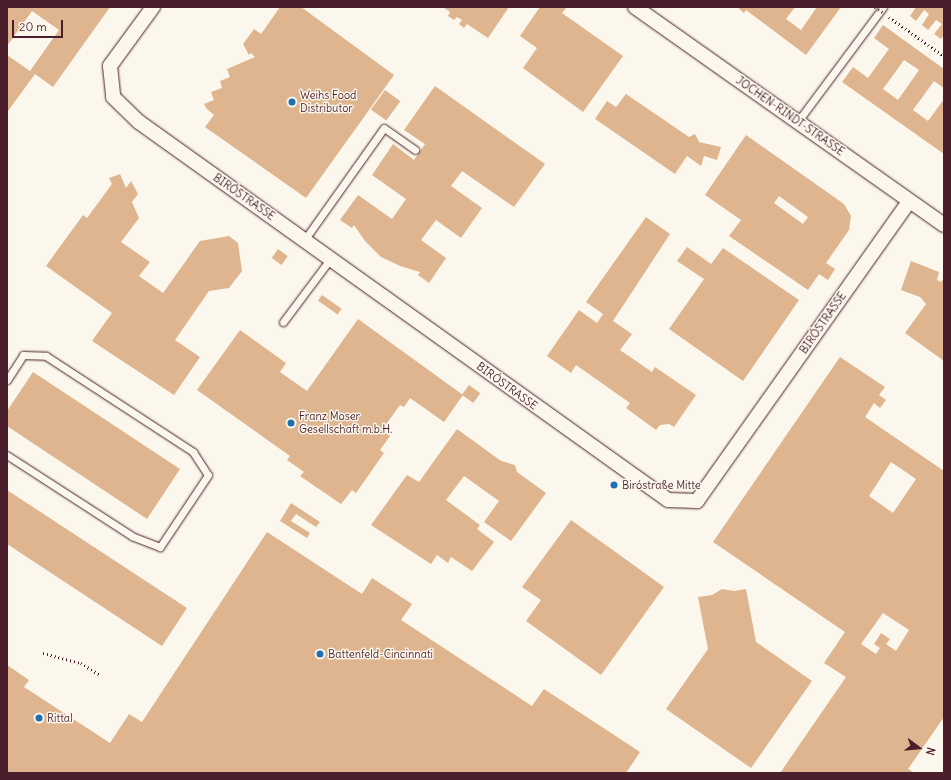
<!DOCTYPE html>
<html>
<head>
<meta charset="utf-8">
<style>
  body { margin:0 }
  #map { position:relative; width:951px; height:780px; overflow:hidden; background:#fbf7ec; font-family:Delius,sans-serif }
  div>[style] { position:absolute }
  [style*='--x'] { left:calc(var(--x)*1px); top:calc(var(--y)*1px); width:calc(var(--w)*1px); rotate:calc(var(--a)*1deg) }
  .building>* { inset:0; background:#dfb58f; transform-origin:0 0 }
  .path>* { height:2.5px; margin-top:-1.25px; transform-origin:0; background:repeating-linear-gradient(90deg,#4a1f2b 0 1px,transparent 0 4px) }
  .roads { filter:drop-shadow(0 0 1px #4a1f2b) drop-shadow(0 0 1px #4a1f2b) }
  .lane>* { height:7px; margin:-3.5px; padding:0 3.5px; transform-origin:3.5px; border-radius:3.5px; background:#fbf7ec }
  .street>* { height:14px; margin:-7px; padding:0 7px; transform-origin:7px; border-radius:7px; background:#fbf7ec }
  .path-bridge>* { height:2.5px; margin-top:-1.25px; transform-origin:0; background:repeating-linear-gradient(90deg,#4a1f2b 0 1px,transparent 0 4px) }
  .dots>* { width:11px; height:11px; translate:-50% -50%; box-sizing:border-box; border:2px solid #fbf7ec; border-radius:50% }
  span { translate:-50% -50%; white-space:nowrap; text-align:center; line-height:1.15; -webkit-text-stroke:3px #fbf7ec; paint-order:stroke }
  .poi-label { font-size:11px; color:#4a1f2b }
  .left { translate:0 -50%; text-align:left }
  .street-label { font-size:11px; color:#4a1f2b }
  .frame { position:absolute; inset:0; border:8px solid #4a1f2b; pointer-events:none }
  .north { position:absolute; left:899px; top:728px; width:40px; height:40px; -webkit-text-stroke:3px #fbf7ec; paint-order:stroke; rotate:106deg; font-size:11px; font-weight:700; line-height:16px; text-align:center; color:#4a1f2b }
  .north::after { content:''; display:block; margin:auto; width:14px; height:18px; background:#4a1f2b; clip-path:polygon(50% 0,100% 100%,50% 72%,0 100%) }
  .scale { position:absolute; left:12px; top:20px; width:51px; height:18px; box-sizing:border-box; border:2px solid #4a1f2b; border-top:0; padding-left:5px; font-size:12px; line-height:14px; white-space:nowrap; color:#4a1f2b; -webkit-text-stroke:3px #fbf7ec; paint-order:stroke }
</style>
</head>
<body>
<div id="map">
  <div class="building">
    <i style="clip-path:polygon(7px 7px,110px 7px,53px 87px,35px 74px,8px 111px,7px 55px,30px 71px,59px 30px,32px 11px,7px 46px)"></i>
    <i style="clip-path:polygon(280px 7px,301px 7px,394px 75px,306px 198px,205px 127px,214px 115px,207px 109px,204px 104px,214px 100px,211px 92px,222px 88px,220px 81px,230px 77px,227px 69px,255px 57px,251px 53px,249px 55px,243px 44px,254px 29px,261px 34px)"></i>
    <i style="clip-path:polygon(443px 7px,509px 7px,488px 38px,467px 24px,464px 28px,459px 24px,462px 20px,457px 17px,454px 20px,448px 16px,450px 12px)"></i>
    <i style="clip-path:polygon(540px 7px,567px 7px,562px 13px,623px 56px,583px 112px,523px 68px,537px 48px,520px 36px)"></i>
    <i style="clip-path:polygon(737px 7px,795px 7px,786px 19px,801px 30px,817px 7px,841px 7px,806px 55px,746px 10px,744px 13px)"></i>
    <i style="clip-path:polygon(916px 7px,944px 7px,944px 35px,941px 39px,934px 34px,942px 24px,936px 20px,928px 30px,922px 25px,929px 14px,924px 10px,916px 21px,910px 16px)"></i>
    <i style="clip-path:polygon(evenodd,883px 25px,944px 69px,944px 88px,934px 81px,913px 110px,928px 121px,944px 99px,944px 154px,842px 82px,853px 67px,868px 78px,889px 49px,874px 38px,883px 25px,904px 60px,919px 70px,898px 100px,883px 89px,904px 60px)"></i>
    <i style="clip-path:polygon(435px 86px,545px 164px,514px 207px,462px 171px,451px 186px,482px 208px,461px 238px,436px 220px,421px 240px,446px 258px,429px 283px,418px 275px,420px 272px,400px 266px,381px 257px,365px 241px,354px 225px,352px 228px,340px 220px,358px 195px,392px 219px,406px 199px,372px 175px,393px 144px,414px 160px,425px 144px,404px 130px)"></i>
    <i style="left:385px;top:90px;width:19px;height:24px;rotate:36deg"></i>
    <i style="clip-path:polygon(626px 94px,689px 137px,695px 134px,699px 142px,721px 147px,717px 160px,704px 156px,701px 166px,687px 156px,675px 174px,595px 119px,607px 101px,616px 107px)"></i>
    <i style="clip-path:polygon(evenodd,746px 135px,844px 204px,851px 216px,849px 230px,826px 263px,835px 269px,828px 280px,819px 274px,808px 290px,729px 236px,741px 220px,705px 195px,746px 135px,779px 196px,808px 217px,803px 224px,774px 203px,779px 196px)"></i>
    <i style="clip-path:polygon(120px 174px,126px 188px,131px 181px,138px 194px,132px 202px,139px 218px,121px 242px,150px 262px,139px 276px,163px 293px,200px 241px,229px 236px,238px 243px,242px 271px,229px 288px,209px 291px,175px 340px,200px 357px,174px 395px,92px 341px,112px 313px,46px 266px,83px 215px,87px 218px,112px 184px,109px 178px)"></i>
    <i style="clip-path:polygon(646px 217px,670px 234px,613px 321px,632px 334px,620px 350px,652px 372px,655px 367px,696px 395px,674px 427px,669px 424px,660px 425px,656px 430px,626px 408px,630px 403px,576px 365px,571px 373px,547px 356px,579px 310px,597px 323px,603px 314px,586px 302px)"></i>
    <i style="clip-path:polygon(687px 247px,711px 264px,723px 248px,799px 300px,743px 381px,669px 329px,704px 279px,677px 261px)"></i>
    <i style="left:278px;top:249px;width:12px;height:11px;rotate:35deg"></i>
    <i style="clip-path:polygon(911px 261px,939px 272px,937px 280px,941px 282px,944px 278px,944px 361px,905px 333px,926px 304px,920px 297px,901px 290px)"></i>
    <i style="left:322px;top:295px;width:24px;height:7px;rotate:35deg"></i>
    <i style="clip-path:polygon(358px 319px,463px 395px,444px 422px,410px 398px,404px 407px,400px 405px,382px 430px,390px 436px,380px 450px,384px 453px,356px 493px,352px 490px,341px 504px,300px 476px,304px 472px,287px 460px,290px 456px,197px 390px,240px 330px,286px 363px,280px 372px,307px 391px)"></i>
    <i style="clip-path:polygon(evenodd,840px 357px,885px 387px,879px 395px,886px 400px,880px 408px,874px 403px,865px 417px,944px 471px,944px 717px,908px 769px,915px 773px,780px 773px,846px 677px,824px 663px,845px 632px,713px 542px,840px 357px,891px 462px,916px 479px,893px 513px,869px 496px,891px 462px,840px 357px,883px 613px,909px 630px,896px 651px,886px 644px,890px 639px,881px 633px,874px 644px,880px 648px,876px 654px,861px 644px,883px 613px)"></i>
    <i style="clip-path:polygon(33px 372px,180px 469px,147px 519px,7px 426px,7px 411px)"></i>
    <i style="left:469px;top:385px;width:14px;height:12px;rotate:36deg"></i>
    <i style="clip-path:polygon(457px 429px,501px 461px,515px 465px,517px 472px,546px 493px,511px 541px,484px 522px,499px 501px,464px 476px,446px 500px,480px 525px,477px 529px,494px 542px,472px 571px,451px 557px,448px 563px,437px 555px,431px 564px,371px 525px,407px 475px,419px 482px)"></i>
    <i style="clip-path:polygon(7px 490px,187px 608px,162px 646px,7px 544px)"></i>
    <i style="clip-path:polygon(291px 503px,320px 522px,316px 527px,296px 514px,291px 521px,310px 533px,307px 538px,280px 521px)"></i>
    <i style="clip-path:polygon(571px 520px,664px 587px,601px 675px,526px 621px,541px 600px,522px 587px)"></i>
    <i style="clip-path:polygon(267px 532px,362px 594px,372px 578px,412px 604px,401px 620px,532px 706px,544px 689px,640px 752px,626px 773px,7px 773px,7px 665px,29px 680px,24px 687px,110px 743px,129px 714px,142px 722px)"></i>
    <i style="clip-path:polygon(722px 589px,734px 591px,746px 589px,756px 642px,812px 681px,751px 768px,666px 709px,708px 649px,698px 597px,712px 595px)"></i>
  </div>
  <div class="path">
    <i style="--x:889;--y:17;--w:67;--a:35.3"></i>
    <i style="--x:43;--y:653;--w:39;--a:15"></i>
    <i style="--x:81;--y:663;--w:22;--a:32"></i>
  </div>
  <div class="roads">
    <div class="lane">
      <i style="--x:798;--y:121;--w:142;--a:-53.3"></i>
      <i style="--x:305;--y:239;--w:136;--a:-54.6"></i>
      <i style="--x:384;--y:128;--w:38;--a:35"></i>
      <i style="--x:283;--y:322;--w:80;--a:-53.1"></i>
      <i style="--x:7;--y:380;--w:30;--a:-57"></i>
      <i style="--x:23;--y:355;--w:23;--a:2"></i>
      <i style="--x:46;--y:356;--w:176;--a:33.1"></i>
      <i style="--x:193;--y:452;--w:27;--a:57"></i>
      <i style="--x:208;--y:475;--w:87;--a:123.7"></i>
      <i style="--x:160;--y:547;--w:30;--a:-159"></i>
      <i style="--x:132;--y:536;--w:149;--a:-147.1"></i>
    </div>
    <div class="street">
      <i style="--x:153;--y:7;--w:73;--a:126.1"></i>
      <i style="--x:110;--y:66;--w:31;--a:84"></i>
      <i style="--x:113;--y:97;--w:36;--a:44"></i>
      <i style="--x:139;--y:122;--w:650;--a:35.55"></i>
      <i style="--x:668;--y:500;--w:29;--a:2"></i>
      <i style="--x:697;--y:501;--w:367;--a:-54.7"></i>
      <i style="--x:635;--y:7;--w:378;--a:35.2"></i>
    </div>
  </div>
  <div class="path-bridge">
    <i style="--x:875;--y:7;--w:12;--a:35"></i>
  </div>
  <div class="dots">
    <i style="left:292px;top:102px;background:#1f6fb2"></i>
    <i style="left:291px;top:423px;background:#1f6fb2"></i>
    <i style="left:614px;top:485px;background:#1f6fb2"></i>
    <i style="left:320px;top:654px;background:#1f6fb2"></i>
    <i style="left:39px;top:718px;background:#1f6fb2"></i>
  </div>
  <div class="poi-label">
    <span class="left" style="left:300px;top:102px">Weihs Food<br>Distributor</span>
    <span class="left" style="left:299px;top:423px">Franz Moser<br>Gesellschaft m.b.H.</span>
    <span class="left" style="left:622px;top:485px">Biróstraße Mitte</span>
    <span class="left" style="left:328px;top:654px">Battenfeld-Cincinnati</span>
    <span class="left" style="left:47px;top:718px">Rittal</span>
  </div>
  <div class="street-label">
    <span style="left:790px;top:116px;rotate:35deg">JOCHEN-RINDT-STRASSE</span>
    <span style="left:244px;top:197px;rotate:35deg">BIRÓSTRASSE</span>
    <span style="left:823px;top:323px;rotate:-55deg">BIRÓSTRASSE</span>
    <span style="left:507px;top:386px;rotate:36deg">BIRÓSTRASSE</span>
  </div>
  <div class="frame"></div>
  <div class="north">N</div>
  <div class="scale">20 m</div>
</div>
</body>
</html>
